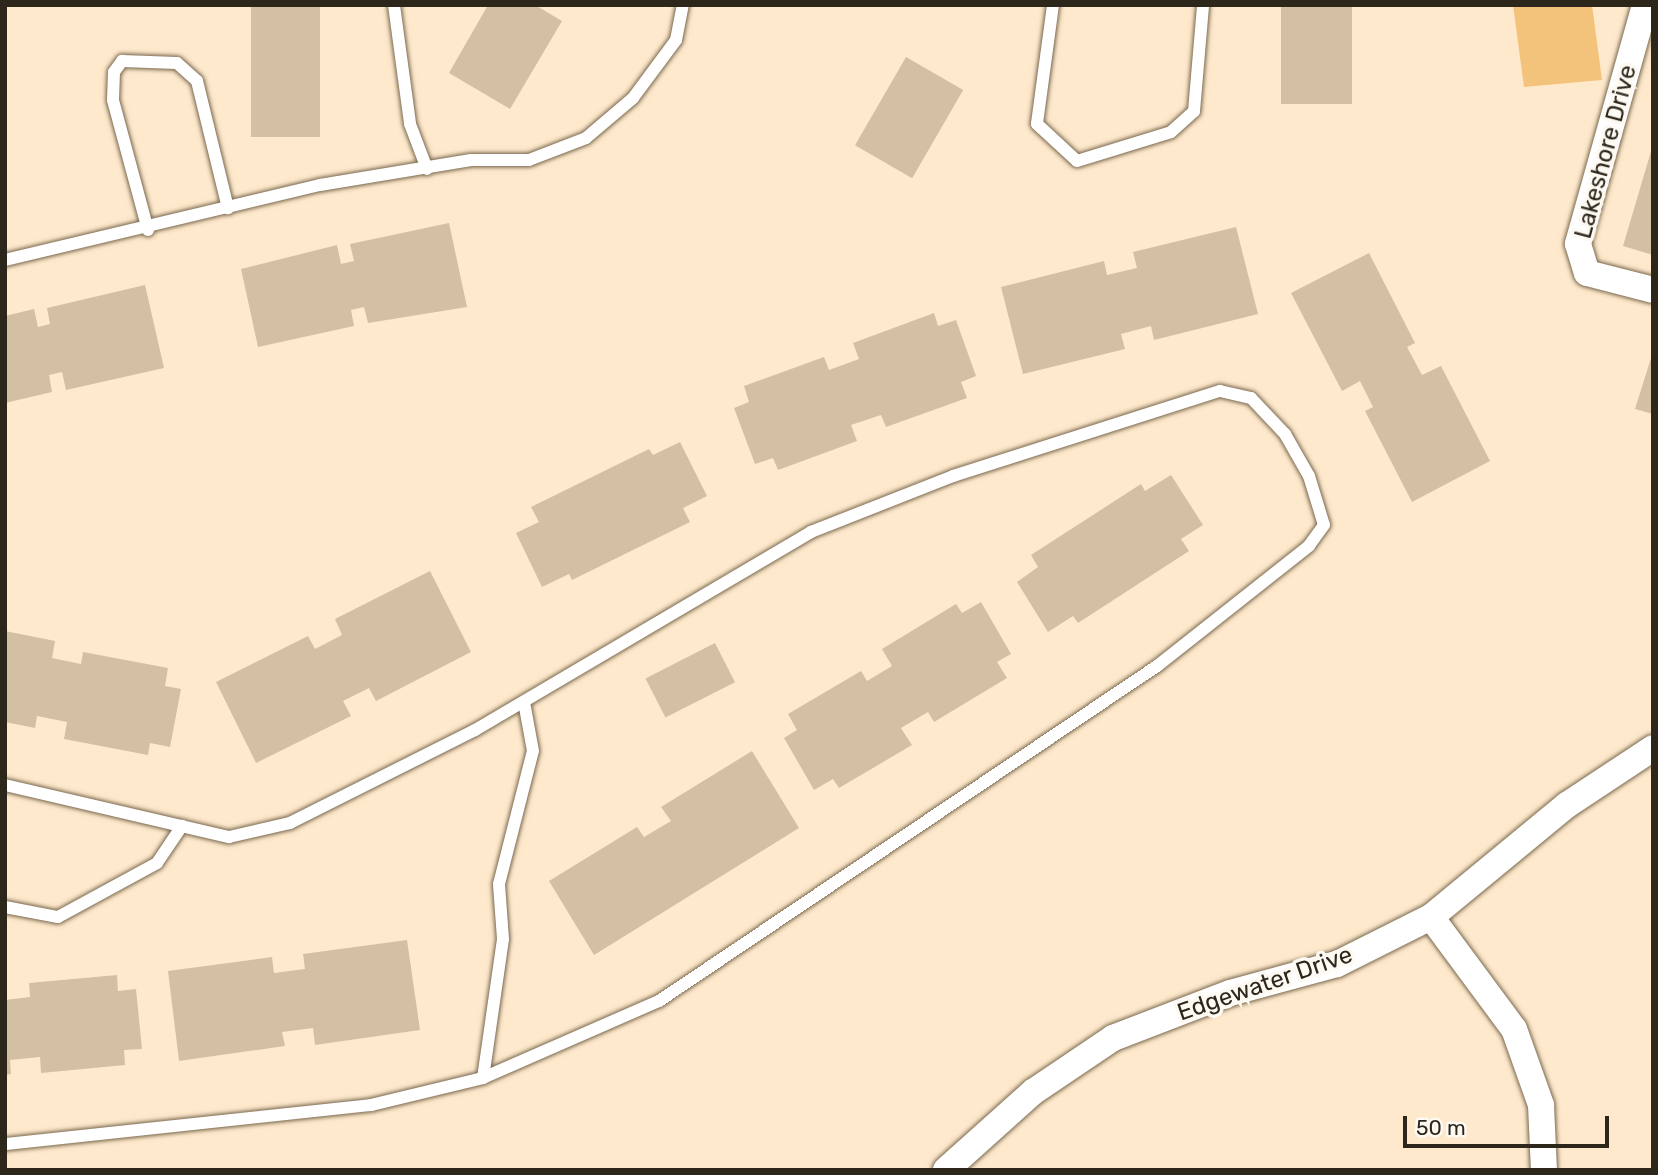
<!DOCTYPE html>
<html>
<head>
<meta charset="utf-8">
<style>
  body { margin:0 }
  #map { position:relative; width:1658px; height:1175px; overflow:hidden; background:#fee9cc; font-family:Rubik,sans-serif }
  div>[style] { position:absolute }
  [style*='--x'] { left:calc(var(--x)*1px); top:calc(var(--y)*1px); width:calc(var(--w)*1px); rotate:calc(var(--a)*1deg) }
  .green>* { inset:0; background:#f4c37b }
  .building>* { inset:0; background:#d3bfa2; transform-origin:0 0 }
  .roads { filter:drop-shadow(0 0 2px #7a684e) drop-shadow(0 0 2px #7a684e) }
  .service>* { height:12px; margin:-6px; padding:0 6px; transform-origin:6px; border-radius:6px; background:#fff }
  .minor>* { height:26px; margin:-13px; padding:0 13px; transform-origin:13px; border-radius:13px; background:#fff }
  span { translate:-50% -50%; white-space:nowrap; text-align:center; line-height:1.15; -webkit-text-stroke:7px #fdf9f3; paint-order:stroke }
  .street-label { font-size:24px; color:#2d261b }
  .frame { position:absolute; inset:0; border:7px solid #2d261b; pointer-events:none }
  .scale { position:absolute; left:1403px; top:1116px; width:206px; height:32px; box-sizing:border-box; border:4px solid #2d261b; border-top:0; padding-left:9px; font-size:21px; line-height:24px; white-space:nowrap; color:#2d261b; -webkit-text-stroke:5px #fdf9f3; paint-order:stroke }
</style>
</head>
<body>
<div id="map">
  <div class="green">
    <i style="clip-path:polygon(1513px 5px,1592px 5px,1602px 80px,1524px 87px)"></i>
  </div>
  <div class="building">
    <i style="left:251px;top:5px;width:69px;height:132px"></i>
    <i style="clip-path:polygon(488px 5px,535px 5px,562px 21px,510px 109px,449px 73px)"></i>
    <i style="left:1281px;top:5px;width:71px;height:99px"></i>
    <i style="left:906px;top:57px;width:66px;height:102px;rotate:30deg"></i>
    <i style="clip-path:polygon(1652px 148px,1653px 149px,1653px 255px,1623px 246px)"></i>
    <i style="clip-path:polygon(449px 223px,467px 307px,368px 323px,364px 307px,351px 310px,354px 326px,258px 347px,241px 269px,337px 245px,341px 264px,354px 261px,350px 244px)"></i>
    <i style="clip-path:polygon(1236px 227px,1258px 314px,1154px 340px,1151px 326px,1121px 334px,1125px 349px,1023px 374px,1001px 287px,1104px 261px,1107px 275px,1137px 268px,1133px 252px)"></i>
    <i style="clip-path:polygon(1369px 253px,1415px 343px,1407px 347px,1422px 375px,1441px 366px,1490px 461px,1412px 502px,1365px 411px,1373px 407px,1360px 381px,1342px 391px,1291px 293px)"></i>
    <i style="clip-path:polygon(145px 285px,164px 368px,66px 390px,62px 372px,49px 375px,52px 392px,5px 403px,5px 316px,34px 309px,38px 327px,50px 324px,47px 308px)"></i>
    <i style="clip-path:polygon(934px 313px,938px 326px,956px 320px,976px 376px,961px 382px,967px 398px,886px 427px,881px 415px,851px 425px,857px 441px,778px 470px,773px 458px,755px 464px,734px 408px,749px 402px,744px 386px,824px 357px,829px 370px,859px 359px,853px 343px)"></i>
    <i style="clip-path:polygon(1652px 355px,1653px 355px,1653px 414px,1635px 409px)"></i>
    <i style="clip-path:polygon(680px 442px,707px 496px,683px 508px,690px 522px,572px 580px,569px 574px,542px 587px,516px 533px,539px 522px,531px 507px,649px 449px,653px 455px)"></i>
    <i style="clip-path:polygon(1171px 475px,1203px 525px,1181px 539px,1189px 551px,1078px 623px,1073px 616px,1048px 632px,1017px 582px,1038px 567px,1031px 555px,1141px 484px,1145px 491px)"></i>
    <i style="clip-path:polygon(430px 571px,471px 652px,376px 701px,369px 688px,343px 701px,351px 716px,256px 763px,216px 682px,308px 636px,315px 649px,342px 635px,335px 619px)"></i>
    <i style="clip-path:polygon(981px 602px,1011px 654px,997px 662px,1007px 678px,934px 722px,928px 712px,901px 728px,912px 745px,839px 788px,833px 779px,814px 790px,784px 738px,797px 730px,788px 714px,861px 671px,867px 681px,892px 666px,882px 649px,956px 604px,962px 613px)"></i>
    <i style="clip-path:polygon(5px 631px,55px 641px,52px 658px,81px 664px,83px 652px,168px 668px,165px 686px,181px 689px,170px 747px,150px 743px,148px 755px,64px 739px,67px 722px,37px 716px,35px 728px,5px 722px)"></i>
    <i style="left:715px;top:643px;width:44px;height:78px;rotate:63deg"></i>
    <i style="clip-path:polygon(752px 751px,799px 828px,594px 955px,549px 881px,637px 827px,644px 837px,671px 821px,661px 807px)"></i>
    <i style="clip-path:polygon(407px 940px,420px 1030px,315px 1045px,313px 1028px,282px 1032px,285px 1046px,179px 1061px,168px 971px,272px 957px,274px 973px,305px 969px,303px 954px)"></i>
    <i style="clip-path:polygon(117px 975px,118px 991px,136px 989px,142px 1049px,124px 1050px,125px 1065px,41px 1073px,40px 1057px,10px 1060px,11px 1074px,5px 1075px,5px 1000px,30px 997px,29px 983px)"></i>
  </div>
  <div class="roads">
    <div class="service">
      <i style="--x:394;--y:5;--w:120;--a:82.3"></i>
      <i style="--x:410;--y:124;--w:48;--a:69.3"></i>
      <i style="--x:1053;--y:5;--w:120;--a:97.7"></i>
      <i style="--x:1037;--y:124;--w:54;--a:42.8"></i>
      <i style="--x:1077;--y:161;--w:98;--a:-17.1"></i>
      <i style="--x:1171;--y:132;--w:31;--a:-42"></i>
      <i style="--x:1194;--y:111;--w:106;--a:-85.1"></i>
      <i style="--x:148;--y:230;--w:135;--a:-105.1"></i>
      <i style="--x:113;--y:100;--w:28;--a:-88"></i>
      <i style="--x:114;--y:72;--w:14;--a:-54"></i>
      <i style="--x:122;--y:61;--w:55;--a:2.1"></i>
      <i style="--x:177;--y:63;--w:27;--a:42"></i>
      <i style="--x:197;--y:81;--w:131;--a:76.3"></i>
      <i style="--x:5;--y:260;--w:324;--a:-13.4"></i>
      <i style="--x:320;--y:185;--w:153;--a:-9.4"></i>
      <i style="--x:471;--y:160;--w:58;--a:0"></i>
      <i style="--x:529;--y:160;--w:61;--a:-21.1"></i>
      <i style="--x:586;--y:138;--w:62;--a:-40.4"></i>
      <i style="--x:633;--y:98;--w:72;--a:-53.4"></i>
      <i style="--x:676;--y:40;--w:36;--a:-79"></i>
      <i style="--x:5;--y:785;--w:230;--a:13.1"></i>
      <i style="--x:229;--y:837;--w:63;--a:-12.9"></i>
      <i style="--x:290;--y:823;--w:207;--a:-26.7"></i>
      <i style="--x:475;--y:730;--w:390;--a:-30.5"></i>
      <i style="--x:811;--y:532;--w:153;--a:-21.5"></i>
      <i style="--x:953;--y:476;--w:280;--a:-17.7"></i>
      <i style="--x:1220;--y:391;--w:32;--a:13"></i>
      <i style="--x:1251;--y:398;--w:50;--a:46.6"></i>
      <i style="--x:1285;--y:434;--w:48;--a:60.3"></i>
      <i style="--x:1309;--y:476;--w:51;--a:73"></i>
      <i style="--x:1324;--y:525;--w:26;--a:126"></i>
      <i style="--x:1309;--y:546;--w:194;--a:141.7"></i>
      <i style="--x:1157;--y:666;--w:600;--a:146.07"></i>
      <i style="--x:659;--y:1001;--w:192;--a:156.4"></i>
      <i style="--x:483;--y:1078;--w:115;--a:166.4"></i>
      <i style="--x:371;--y:1105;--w:368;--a:173.9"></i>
      <i style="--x:5;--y:907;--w:54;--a:10.7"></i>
      <i style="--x:58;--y:917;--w:113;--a:-28.6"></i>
      <i style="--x:157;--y:863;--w:45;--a:-56"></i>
      <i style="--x:483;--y:1078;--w:140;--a:-81.8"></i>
      <i style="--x:503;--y:939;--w:55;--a:-94.2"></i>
      <i style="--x:499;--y:884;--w:137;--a:-75.7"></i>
      <i style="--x:533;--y:751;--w:50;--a:-100.4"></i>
    </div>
    <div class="minor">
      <i style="--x:1645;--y:5;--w:248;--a:105.7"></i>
      <i style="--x:1578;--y:244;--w:30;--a:73"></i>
      <i style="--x:1587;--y:273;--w:68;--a:14.4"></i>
      <i style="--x:1431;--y:917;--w:139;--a:53.5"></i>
      <i style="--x:1514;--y:1029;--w:81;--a:70.4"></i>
      <i style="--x:1541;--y:1105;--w:65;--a:87.4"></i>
      <i style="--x:946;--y:1170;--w:117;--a:-41.9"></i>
      <i style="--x:1033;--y:1092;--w:97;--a:-34"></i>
      <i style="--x:1113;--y:1038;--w:125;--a:-21"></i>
      <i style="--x:1230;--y:993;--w:111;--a:-15.2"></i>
      <i style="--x:1337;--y:964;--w:105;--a:-26.6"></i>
      <i style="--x:1431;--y:917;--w:176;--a:-39.5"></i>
      <i style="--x:1567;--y:805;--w:103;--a:-33.5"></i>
    </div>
  </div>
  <div class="street-label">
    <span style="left:1606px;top:152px;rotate:-75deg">Lakeshore Drive</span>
    <span style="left:1265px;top:984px;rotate:-19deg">Edgewater Drive</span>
  </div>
  <div class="frame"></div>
  <div class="scale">50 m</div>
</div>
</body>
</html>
